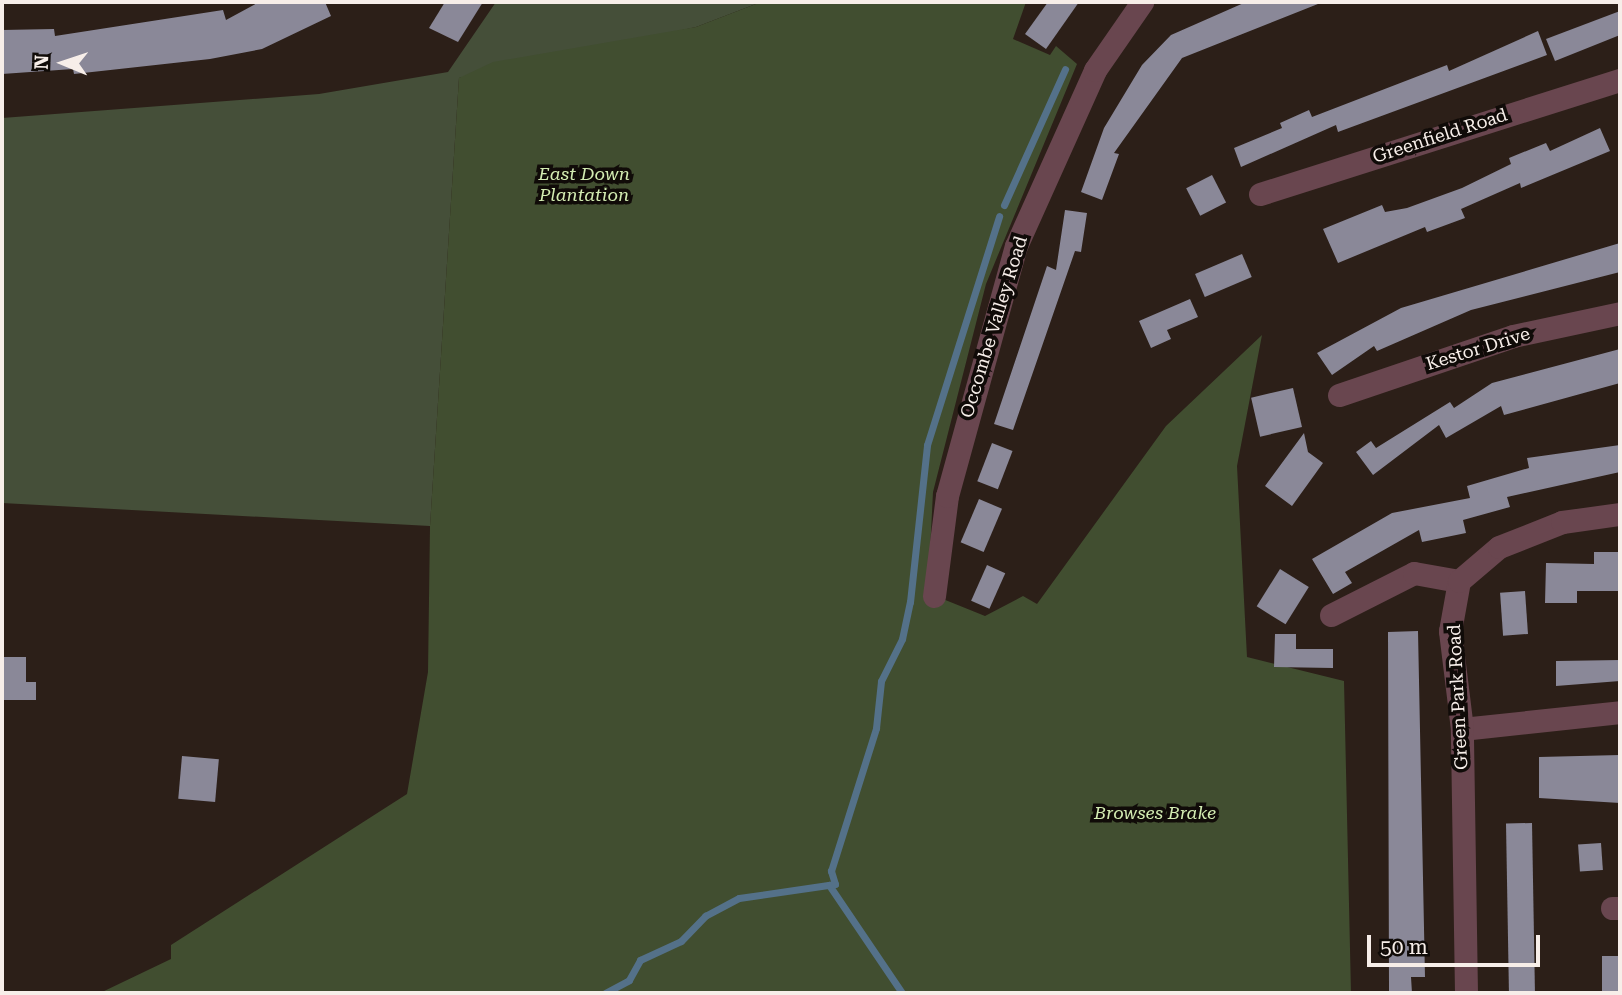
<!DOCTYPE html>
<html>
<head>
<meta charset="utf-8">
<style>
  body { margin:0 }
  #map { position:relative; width:1622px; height:995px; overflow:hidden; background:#2c1f18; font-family:"Roboto Serif",serif }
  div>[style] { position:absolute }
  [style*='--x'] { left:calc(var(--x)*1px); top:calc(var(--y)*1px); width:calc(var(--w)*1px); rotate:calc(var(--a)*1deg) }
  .green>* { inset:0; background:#454f39 }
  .forest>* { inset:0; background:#414e30 }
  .stream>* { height:7px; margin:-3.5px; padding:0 3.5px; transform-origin:3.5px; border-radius:3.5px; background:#547189 }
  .building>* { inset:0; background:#8a8898; transform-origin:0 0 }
  .minor>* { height:23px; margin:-11.5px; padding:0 11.5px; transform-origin:11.5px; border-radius:11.5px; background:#69464f }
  span { translate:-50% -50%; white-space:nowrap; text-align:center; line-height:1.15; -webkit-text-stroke:7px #100b08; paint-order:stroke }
  .street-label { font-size:18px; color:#f7eee9 }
  .park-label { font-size:18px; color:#d3ecb2; font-style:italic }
  .frame { position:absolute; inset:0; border:4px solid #f7eee9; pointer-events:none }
  .north { position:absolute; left:28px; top:28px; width:70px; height:70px; -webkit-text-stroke:5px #100b08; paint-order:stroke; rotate:272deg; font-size:19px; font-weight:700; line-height:28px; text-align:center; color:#f7eee9 }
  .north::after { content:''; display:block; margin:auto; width:24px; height:32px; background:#f7eee9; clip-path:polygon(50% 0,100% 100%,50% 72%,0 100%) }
  .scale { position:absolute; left:1367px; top:935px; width:173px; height:32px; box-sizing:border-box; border:4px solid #f7eee9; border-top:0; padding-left:9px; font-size:21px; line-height:24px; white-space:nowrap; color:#f7eee9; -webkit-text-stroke:5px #100b08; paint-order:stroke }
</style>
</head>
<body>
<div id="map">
  <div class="green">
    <i style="clip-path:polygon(496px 2px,761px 2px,696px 27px,459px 78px,430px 526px,2px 503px,2px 118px,319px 94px,448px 72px)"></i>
  </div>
  <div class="forest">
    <i style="clip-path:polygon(761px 2px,1026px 2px,1013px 39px,1050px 55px,1056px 46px,1077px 64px,986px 284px,933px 492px,928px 593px,985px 616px,1023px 596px,1037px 604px,1166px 426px,1262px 335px,1237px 466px,1247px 657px,1344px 681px,1351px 993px,100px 993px,171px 959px,171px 945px,407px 794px,428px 672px,430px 526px,459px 78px,493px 62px,696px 27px)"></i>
  </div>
  <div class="stream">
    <i style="--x:1004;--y:205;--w:149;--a:-65.8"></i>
    <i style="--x:829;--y:885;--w:130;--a:55.9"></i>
    <i style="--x:605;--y:993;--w:27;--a:-28"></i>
    <i style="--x:629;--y:980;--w:23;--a:-61"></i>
    <i style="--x:640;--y:960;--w:45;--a:-24.9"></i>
    <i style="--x:681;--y:941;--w:35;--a:-46"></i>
    <i style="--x:705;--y:916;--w:38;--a:-28"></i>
    <i style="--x:739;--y:898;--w:97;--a:-8.3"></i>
    <i style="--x:835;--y:884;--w:14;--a:-107"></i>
    <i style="--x:831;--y:871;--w:150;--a:-72.5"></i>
    <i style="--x:876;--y:728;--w:47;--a:-83.9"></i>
    <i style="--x:881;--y:681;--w:47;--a:-63.4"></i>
    <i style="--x:902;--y:639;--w:38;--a:-78"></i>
    <i style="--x:910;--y:602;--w:158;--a:-83.8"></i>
    <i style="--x:927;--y:445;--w:240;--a:-72.5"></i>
  </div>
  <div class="building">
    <i style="clip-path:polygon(259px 2px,325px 2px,331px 16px,262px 49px,210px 59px,74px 74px,73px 69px,2px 74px,2px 30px,54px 29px,55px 36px,223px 10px,226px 20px)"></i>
    <i style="clip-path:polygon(445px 2px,483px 2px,458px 42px,429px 28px)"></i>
    <i style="clip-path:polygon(1048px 2px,1079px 2px,1046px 49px,1025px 34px)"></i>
    <i style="clip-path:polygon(1246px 2px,1323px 2px,1182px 58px,1114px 153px,1119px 154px,1102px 200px,1081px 192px,1104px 128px,1142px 65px,1171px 35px)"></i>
    <i style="clip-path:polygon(1620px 11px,1620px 35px,1555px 61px,1546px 39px)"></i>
    <i style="clip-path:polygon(1538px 31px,1547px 55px,1338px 132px,1336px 125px,1241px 167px,1234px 148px,1282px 128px,1280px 123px,1309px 110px,1312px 117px,1447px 65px,1449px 71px)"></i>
    <i style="clip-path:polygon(1600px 128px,1610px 151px,1521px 188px,1520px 183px,1461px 209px,1465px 218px,1427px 232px,1425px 227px,1338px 263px,1323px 229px,1382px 205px,1385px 212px,1407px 208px,1462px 188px,1511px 164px,1509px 158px,1546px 143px,1550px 151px)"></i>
    <i style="left:1212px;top:175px;width:31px;height:29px;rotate:63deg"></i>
    <i style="clip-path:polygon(1065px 210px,1087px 213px,1081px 252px,1075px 251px,1013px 430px,994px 424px,1047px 266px,1056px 270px)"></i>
    <i style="clip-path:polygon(1620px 243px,1620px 272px,1471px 310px,1377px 351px,1374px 346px,1332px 375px,1317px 353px,1401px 308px)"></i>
    <i style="left:1242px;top:254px;width:25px;height:51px;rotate:67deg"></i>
    <i style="clip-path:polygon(1190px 299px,1198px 317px,1167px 330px,1171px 339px,1151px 348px,1139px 321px)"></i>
    <i style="clip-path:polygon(1620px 349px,1620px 383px,1504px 415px,1501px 406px,1446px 438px,1439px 425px,1373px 475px,1356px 452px,1371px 441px,1376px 448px,1450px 402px,1454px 408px,1492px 383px)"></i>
    <i style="left:1293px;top:388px;width:40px;height:43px;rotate:77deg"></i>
    <i style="clip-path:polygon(1304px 433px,1308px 452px,1323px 463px,1292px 506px,1265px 486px)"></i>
    <i style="left:992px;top:443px;width:22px;height:41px;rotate:21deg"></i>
    <i style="clip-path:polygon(1620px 445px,1620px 472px,1507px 497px,1510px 507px,1463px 520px,1466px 533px,1422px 542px,1419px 530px,1345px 572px,1352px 583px,1333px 594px,1312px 559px,1392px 513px,1470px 498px,1467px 486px,1529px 468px,1527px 458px)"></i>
    <i style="left:979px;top:499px;width:25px;height:47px;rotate:23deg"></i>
    <i style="clip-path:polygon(1594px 552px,1620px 552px,1620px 591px,1577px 591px,1577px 603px,1545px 603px,1546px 563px,1594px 564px)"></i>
    <i style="left:987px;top:565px;width:20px;height:39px;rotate:24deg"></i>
    <i style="left:1280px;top:569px;width:34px;height:44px;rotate:32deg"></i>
    <i style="left:1525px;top:591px;width:43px;height:25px;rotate:86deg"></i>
    <i style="clip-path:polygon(1418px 631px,1425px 977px,1411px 977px,1412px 993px,1389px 993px,1388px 632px)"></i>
    <i style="clip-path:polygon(1275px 634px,1296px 634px,1296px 649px,1333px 649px,1333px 668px,1274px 667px)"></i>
    <i style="clip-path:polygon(2px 657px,26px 657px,26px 682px,36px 682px,36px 700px,2px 700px)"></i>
    <i style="clip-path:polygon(1620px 660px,1620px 681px,1556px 686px,1556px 661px)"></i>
    <i style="clip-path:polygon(1620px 755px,1620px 803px,1539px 798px,1539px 757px)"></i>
    <i style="left:182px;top:756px;width:37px;height:43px;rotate:5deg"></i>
    <i style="left:1532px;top:823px;width:170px;height:26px;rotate:89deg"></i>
    <i style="left:1601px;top:843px;width:27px;height:23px;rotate:86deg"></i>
    <i style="left:1602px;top:956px;width:18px;height:37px"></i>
  </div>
  <div class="minor">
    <i style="--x:1260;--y:194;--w:378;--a:-17.6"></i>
    <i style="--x:1339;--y:395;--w:184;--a:-18.7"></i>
    <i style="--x:1513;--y:336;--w:109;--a:-12.1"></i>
    <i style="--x:934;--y:596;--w:101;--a:-82.6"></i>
    <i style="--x:947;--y:496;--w:259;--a:-74.6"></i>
    <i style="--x:1016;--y:246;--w:193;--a:-65.8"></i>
    <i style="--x:1095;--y:70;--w:83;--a:-55.3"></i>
    <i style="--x:1331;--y:615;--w:93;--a:-26.8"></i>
    <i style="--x:1414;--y:573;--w:46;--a:10.1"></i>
    <i style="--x:1462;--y:729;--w:159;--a:-6.1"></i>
    <i style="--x:1612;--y:908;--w:8;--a:0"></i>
    <i style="--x:1466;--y:993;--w:264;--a:-90.9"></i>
    <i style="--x:1462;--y:729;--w:99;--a:-97"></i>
    <i style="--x:1450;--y:631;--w:51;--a:-79.8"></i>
    <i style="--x:1459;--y:581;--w:52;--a:-40.4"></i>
    <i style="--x:1499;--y:547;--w:68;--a:-21.6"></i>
    <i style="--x:1562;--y:522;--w:59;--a:-7.9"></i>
  </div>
  <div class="street-label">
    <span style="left:1440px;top:136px;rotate:-18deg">Greenfield Road</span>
    <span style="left:994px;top:327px;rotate:-73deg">Occombe Valley Road</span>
    <span style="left:1478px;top:349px;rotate:-17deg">Kestor Drive</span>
    <span style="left:1458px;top:697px;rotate:-93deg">Green Park Road</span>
  </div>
  <div class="park-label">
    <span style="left:584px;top:185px">East Down<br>Plantation</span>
    <span style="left:1155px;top:813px">Browses Brake</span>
  </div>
  <div class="frame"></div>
  <div class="north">N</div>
  <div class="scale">50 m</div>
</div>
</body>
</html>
